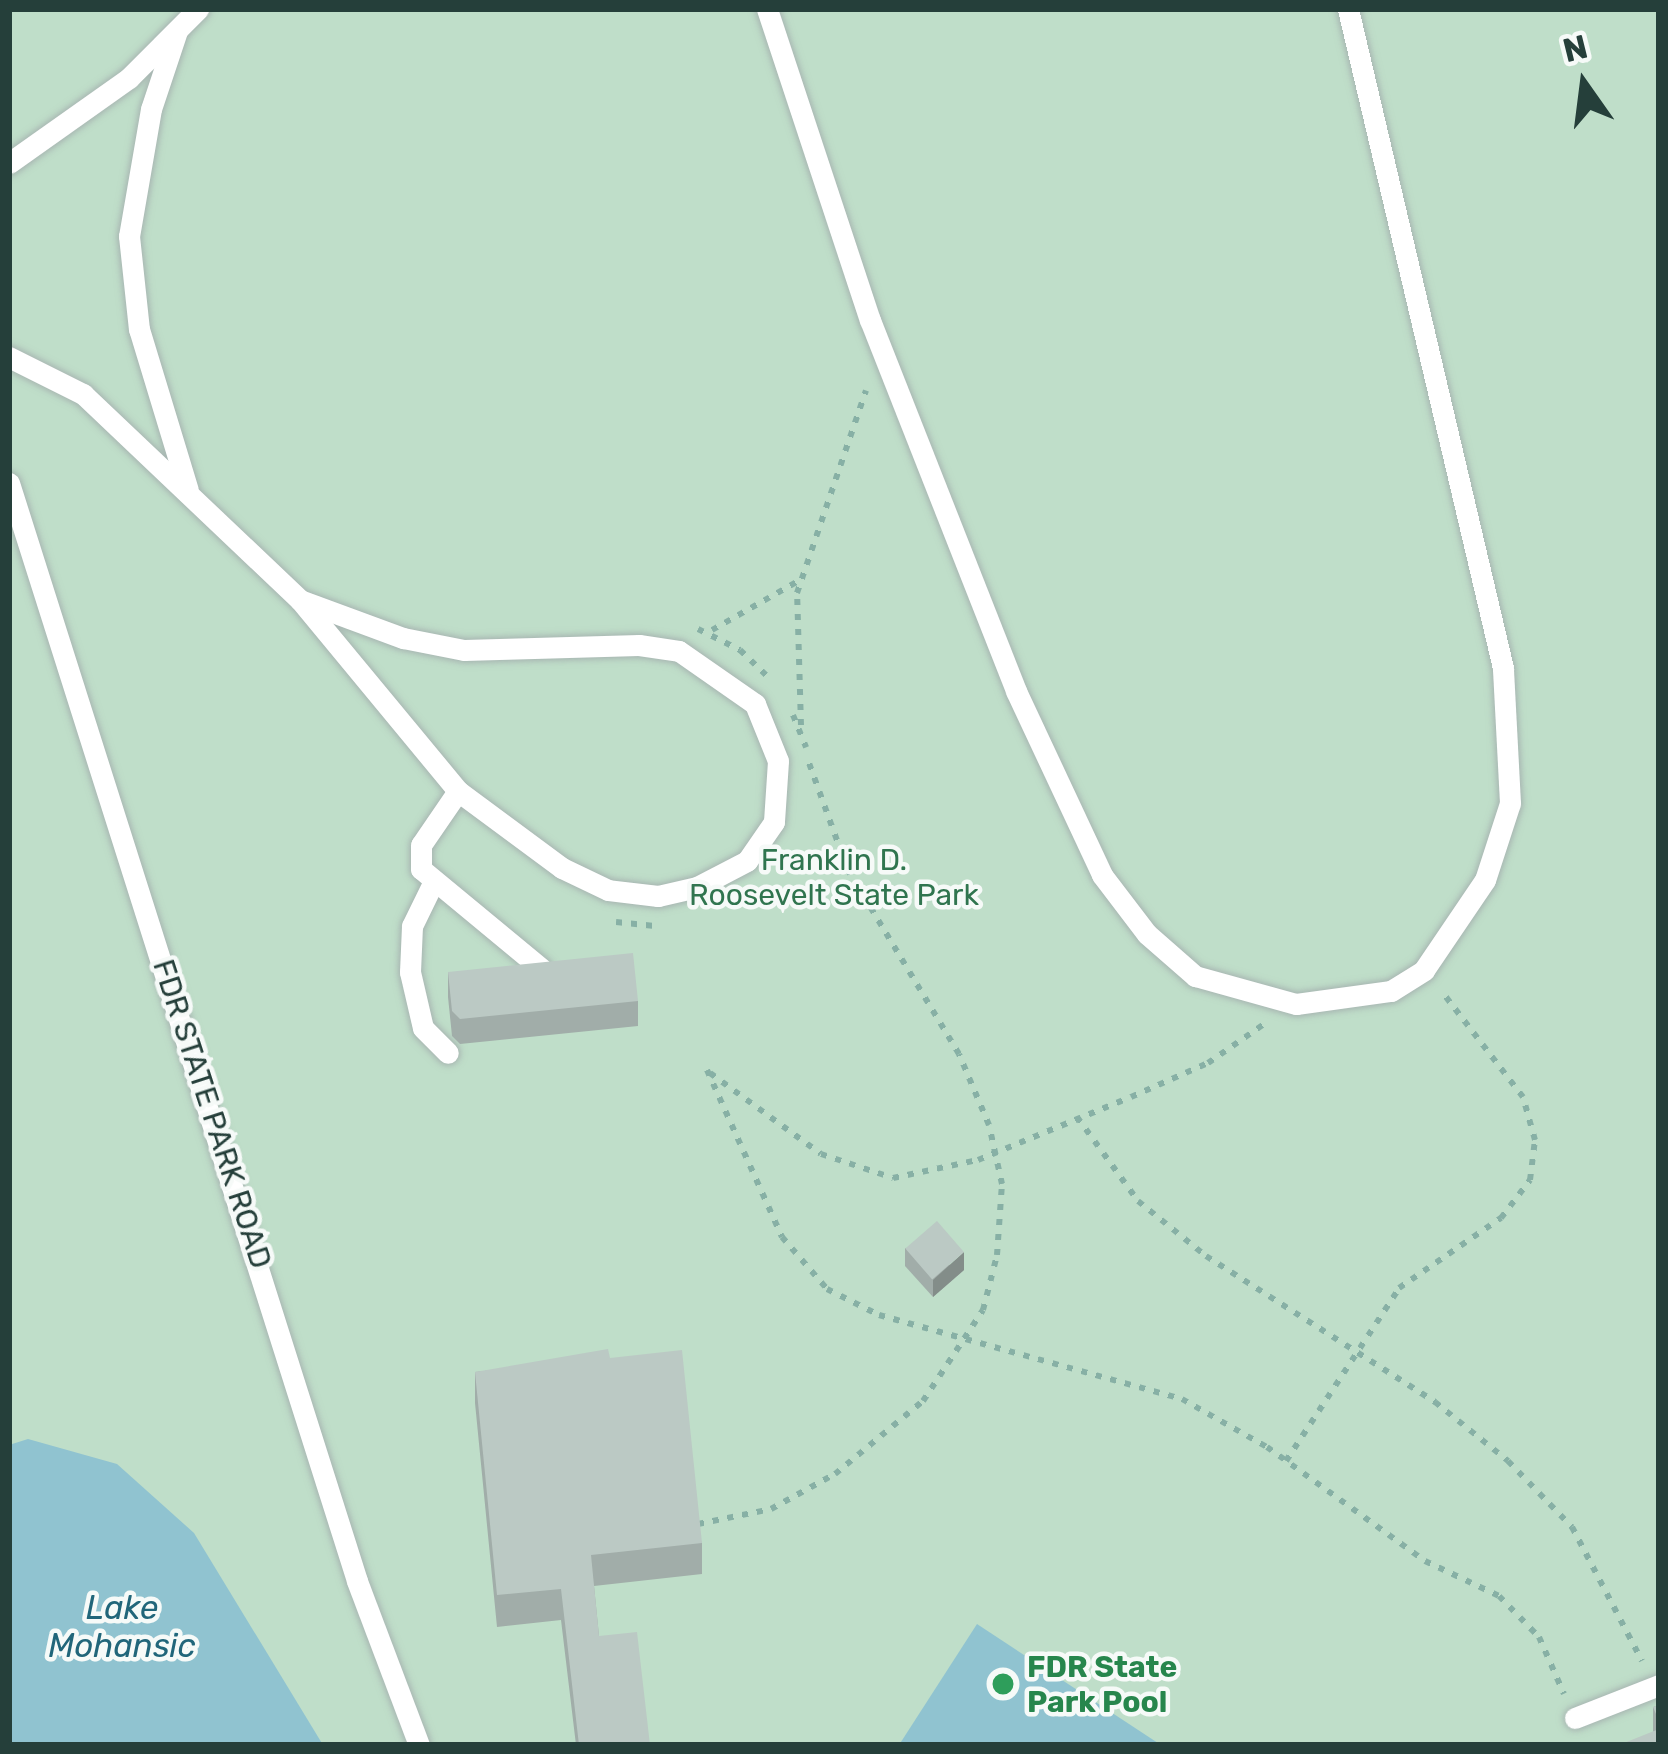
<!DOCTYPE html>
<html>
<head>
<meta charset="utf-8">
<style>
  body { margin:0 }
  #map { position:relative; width:1668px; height:1754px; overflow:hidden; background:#e5eeea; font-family:Rubik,sans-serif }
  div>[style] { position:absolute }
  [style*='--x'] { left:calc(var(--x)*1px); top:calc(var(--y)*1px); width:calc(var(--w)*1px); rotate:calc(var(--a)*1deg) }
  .green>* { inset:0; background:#bfdec9; transform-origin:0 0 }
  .water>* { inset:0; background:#90c3d0 }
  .path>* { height:6px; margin-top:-3px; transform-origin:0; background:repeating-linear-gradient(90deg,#87b0a5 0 6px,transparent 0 15px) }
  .roads { filter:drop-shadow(0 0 3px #a8b6b2) drop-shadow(0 0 3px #a8b6b2) }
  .service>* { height:21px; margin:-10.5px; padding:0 10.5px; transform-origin:10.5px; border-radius:10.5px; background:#fff }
  .wall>* { inset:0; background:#a1ada9 }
  .shaded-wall>* { inset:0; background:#838d89 }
  .building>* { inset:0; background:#bbc9c4; transform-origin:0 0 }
  .dots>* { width:33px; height:33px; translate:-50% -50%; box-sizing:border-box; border:6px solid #f6faf8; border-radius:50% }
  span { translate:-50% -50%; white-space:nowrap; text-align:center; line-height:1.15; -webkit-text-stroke:9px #f6faf8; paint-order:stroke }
  .park-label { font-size:30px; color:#30754f }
  .street-label { font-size:30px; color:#253f3a }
  .leisure-label { font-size:30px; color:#27864d; font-weight:700 }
  .left { translate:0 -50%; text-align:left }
  .water-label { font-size:33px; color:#21667a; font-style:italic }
  .frame { position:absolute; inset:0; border:12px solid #253f3a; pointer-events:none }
  .north { position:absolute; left:1524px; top:24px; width:120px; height:120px; -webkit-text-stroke:9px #f6faf8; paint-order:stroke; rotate:346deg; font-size:33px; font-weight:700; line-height:48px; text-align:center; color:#253f3a }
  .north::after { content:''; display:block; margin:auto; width:42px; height:54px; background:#253f3a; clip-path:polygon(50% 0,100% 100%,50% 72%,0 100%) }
</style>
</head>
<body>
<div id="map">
  <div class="green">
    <i style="left:9px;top:9px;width:1650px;height:1736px"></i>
  </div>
  <div class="water">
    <i style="clip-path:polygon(28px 1439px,117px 1464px,194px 1533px,323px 1745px,9px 1745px,9px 1445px)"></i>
    <i style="clip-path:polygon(977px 1624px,1161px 1745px,899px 1745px)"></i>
  </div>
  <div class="path">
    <i style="--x:698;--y:629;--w:47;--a:26.6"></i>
    <i style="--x:740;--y:650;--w:42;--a:44"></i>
    <i style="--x:712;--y:630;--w:101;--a:-29.6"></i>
    <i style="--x:793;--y:715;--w:35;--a:68"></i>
    <i style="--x:801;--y:725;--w:132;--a:-91.7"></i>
    <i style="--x:797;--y:593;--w:214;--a:-71.2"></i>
    <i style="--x:616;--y:922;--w:39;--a:6"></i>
    <i style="--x:707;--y:1070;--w:183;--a:65.8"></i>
    <i style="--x:782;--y:1237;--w:69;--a:49.1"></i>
    <i style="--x:827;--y:1289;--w:58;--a:26.6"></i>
    <i style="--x:879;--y:1315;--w:314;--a:15.5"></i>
    <i style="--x:1182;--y:1399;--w:98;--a:29.5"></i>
    <i style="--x:1267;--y:1447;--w:195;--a:35.8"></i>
    <i style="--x:1425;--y:1561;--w:82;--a:25.3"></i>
    <i style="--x:1499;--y:1596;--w:57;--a:45.7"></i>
    <i style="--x:1539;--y:1637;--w:62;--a:66.3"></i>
    <i style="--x:710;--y:1073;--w:137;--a:36.1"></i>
    <i style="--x:821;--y:1154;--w:76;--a:18.4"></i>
    <i style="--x:893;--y:1178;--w:87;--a:-12"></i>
    <i style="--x:978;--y:1160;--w:165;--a:-22.4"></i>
    <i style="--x:1131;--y:1097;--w:84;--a:-23.8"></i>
    <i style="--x:1208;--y:1063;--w:72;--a:-34.8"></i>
    <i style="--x:1077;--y:1117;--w:104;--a:54"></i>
    <i style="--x:1138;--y:1201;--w:87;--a:39"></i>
    <i style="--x:1206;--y:1256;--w:272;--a:32.5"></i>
    <i style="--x:1435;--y:1402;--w:94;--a:38.9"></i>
    <i style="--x:1508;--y:1461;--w:92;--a:45.9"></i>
    <i style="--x:1572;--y:1527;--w:151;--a:62.4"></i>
    <i style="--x:1286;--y:1461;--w:207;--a:-56.8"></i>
    <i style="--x:1399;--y:1288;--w:124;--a:-34.5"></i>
    <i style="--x:1501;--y:1218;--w:48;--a:-52.7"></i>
    <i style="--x:1530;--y:1180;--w:40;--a:-82.9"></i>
    <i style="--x:1535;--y:1140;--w:45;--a:-105.6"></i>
    <i style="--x:1523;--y:1097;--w:133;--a:-127.6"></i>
    <i style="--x:698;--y:1524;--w:75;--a:-11.6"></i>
    <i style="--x:771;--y:1509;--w:73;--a:-28.7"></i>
    <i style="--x:835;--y:1474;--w:114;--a:-39.7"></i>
    <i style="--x:923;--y:1401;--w:109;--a:-56.6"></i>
    <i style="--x:983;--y:1310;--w:57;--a:-75.7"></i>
    <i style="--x:997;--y:1255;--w:71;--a:-86"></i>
    <i style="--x:1002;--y:1184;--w:60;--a:-102.4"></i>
    <i style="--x:989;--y:1125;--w:77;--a:-112.9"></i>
    <i style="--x:959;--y:1054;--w:217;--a:-121.1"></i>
    <i style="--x:847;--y:868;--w:115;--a:-109.9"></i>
  </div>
  <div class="roads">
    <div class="service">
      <i style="--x:767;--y:9;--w:328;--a:71.7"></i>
      <i style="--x:870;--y:320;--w:399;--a:68.5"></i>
      <i style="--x:1016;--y:691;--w:203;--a:64.9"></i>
      <i style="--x:1102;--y:875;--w:74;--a:52.7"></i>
      <i style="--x:1147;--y:934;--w:64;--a:41.2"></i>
      <i style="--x:1195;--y:976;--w:105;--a:15.5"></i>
      <i style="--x:1296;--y:1004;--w:96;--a:-7.8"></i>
      <i style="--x:1391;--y:991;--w:39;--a:-32"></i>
      <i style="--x:1424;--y:970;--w:109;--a:-55.9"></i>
      <i style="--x:1485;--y:880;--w:81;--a:-72"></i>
      <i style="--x:1510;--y:803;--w:135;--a:-93"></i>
      <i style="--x:1503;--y:668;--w:677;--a:-103.24"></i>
      <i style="--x:177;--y:31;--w:82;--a:108.4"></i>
      <i style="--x:151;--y:109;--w:129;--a:99.8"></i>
      <i style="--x:129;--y:236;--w:94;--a:83.9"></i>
      <i style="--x:139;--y:329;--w:168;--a:73.1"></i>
      <i style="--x:9;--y:163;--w:147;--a:-35.3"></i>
      <i style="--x:129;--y:78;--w:98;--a:-45"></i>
      <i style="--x:9;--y:357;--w:83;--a:26.6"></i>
      <i style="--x:83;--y:394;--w:299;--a:43.5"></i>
      <i style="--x:9;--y:483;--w:1152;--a:72.41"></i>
      <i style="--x:357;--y:1581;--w:175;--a:69.3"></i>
      <i style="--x:300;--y:600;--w:110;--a:20.3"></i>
      <i style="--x:403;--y:638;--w:62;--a:11.1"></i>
      <i style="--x:464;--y:650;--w:175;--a:-1.6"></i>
      <i style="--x:639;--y:645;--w:40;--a:8.5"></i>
      <i style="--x:679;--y:651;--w:93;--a:34.9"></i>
      <i style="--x:755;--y:704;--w:61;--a:68"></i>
      <i style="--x:778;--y:761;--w:61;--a:93.8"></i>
      <i style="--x:774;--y:822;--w:47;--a:124.7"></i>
      <i style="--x:747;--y:861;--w:56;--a:152.5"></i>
      <i style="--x:697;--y:887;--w:40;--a:167"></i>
      <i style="--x:658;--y:896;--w:50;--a:-173.2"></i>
      <i style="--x:608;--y:890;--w:51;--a:-154.4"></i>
      <i style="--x:562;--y:868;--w:129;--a:-143.5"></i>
      <i style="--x:458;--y:791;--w:248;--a:-129.6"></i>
      <i style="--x:458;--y:791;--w:65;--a:124.4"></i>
      <i style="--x:421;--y:845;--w:24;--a:90"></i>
      <i style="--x:421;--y:869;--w:157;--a:39.6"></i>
      <i style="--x:432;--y:885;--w:46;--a:116"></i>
      <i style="--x:412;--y:926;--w:46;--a:92.5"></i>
      <i style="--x:410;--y:972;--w:57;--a:76.9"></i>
      <i style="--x:423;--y:1028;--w:35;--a:45"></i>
      <i style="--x:1575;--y:1718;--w:90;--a:-21.4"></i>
    </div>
  </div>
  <div class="wall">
    <i style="clip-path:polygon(448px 972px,638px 1001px,638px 1026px,460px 1044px,452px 1036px,448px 997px)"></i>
    <i style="clip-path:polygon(905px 1248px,964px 1270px,933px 1297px,905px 1266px)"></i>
    <i style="clip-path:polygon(610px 1358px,702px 1543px,702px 1574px,594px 1586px,599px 1636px,650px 1745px,576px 1745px,561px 1620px,497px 1627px,475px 1403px,475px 1372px)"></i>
    <i style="clip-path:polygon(1659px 1705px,1659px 1745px,1653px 1731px,1653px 1707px)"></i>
  </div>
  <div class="shaded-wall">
    <i style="clip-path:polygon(964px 1252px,964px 1270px,933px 1297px,933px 1280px)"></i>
  </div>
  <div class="building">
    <i style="clip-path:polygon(633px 953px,638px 1001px,460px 1019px,452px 1011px,448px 972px)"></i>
    <i style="left:937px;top:1221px;width:41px;height:42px;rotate:49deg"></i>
    <i style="clip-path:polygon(608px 1349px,610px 1358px,682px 1350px,702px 1543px,591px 1555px,599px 1636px,637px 1632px,650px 1745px,579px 1745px,561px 1589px,497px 1595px,475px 1372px)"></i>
    <i style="clip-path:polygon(1659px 1705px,1659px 1721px,1653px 1707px)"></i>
    <i style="clip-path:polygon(1659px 1729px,1659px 1745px,1619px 1745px)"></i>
  </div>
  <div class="dots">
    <i style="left:1003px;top:1684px;background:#2e9e5b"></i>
  </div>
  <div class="park-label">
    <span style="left:834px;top:877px">Franklin D.<br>Roosevelt State Park</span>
  </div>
  <div class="street-label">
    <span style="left:212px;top:1114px;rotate:72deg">FDR STATE PARK ROAD</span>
  </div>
  <div class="leisure-label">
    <span class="left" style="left:1027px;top:1684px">FDR State<br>Park Pool</span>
  </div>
  <div class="water-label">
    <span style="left:122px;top:1627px">Lake<br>Mohansic</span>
  </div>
  <div class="frame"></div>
  <div class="north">N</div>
</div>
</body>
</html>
